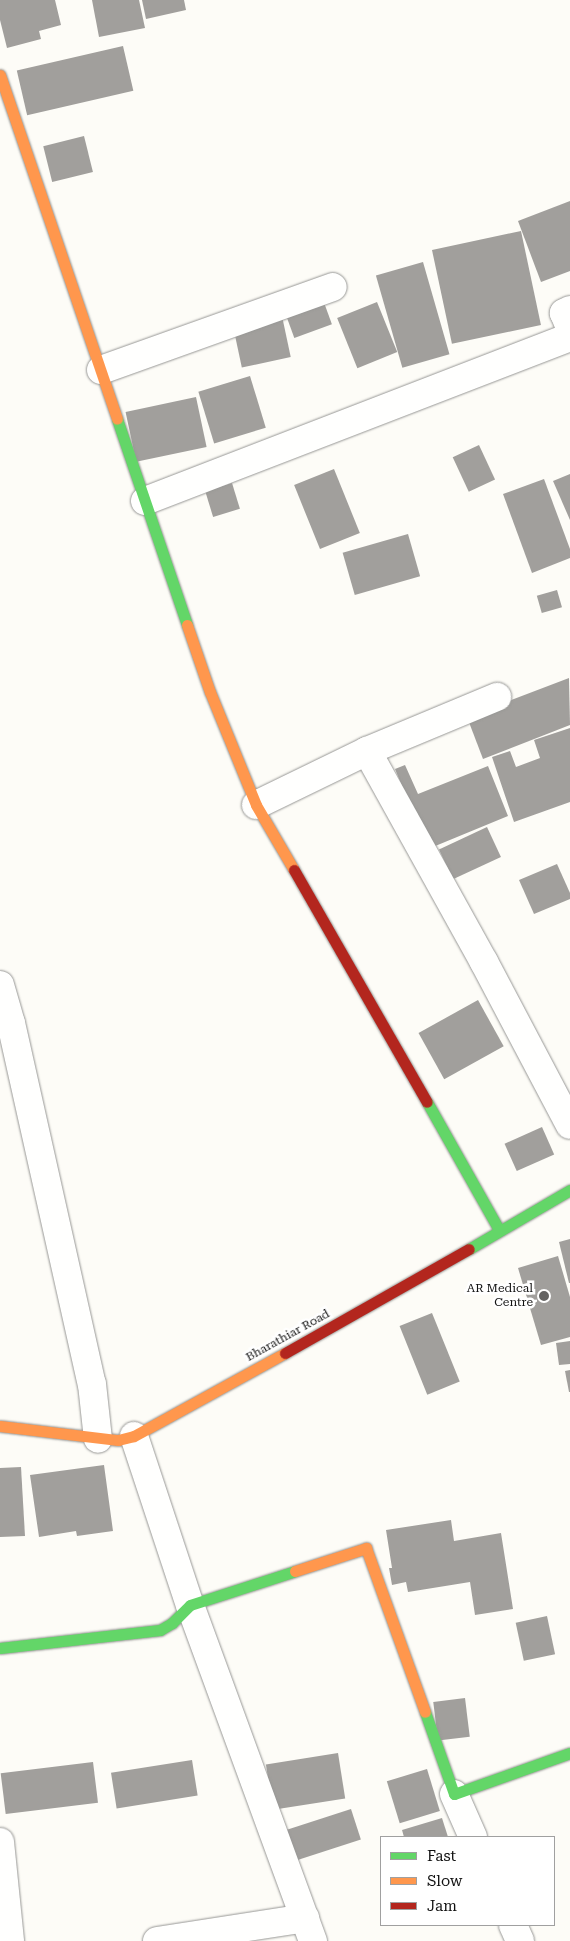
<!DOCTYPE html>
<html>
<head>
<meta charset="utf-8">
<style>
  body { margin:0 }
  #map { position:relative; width:570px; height:1941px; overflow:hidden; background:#fdfcf7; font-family:"Roboto Serif",serif }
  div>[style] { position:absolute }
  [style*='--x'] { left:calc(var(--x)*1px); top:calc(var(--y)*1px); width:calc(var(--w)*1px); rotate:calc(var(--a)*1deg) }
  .building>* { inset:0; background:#a19f9c; transform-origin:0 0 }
  .roads { filter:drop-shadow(0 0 1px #979795) drop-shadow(0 0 1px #979795) }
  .street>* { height:28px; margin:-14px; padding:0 14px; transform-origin:14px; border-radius:14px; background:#fffffe }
  .fast>* { height:11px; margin:-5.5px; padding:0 5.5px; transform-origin:5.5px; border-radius:5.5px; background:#63d668 }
  .slow>* { height:11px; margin:-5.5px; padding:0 5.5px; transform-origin:5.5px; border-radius:5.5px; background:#ff974d }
  .jam>* { height:11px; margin:-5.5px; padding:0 5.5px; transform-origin:5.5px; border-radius:5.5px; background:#b3261e }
  .dots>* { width:14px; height:14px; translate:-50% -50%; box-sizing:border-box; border:2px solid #fff; border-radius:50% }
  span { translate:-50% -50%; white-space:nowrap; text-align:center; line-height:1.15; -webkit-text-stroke:5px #fff; paint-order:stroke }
  .poi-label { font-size:12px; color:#111 }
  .right { translate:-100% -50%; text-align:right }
  .street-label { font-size:12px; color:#111 }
  .legend { position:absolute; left:380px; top:1836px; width:175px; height:90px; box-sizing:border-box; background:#fff; border:1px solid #a0a0a0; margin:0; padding:6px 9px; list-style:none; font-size:15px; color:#111 }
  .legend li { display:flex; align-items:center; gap:10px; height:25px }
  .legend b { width:25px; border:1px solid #a0a0a0 }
</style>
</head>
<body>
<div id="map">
  <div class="building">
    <i style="clip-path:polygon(0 0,55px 0,61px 25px,39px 31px,41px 39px,7px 48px,0 20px)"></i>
    <i style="clip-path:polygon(92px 0,139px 0,145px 28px,99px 37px)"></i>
    <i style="clip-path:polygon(142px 0,184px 0,186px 10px,146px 19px)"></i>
    <i style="left:123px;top:46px;width:46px;height:109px;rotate:77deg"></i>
    <i style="left:84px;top:136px;width:37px;height:42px;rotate:76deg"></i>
    <i style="clip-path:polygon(570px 201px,570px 271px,541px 282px,518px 221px)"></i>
    <i style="left:521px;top:231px;width:96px;height:91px;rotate:78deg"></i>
    <i style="left:423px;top:262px;width:96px;height:49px;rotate:74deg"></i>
    <i style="left:322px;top:297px;width:29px;height:40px;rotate:70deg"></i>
    <i style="left:377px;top:302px;width:54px;height:43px;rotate:68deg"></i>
    <i style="left:282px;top:316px;width:42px;height:50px;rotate:78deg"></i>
    <i style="left:250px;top:376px;width:54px;height:54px;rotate:73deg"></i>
    <i style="left:196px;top:397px;width:51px;height:72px;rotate:78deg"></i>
    <i style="left:479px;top:445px;width:38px;height:29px;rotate:65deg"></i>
    <i style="left:334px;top:469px;width:69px;height:43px;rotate:68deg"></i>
    <i style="clip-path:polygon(570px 474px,570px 520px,553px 481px)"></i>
    <i style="clip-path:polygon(544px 479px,570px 549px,570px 558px,532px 573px,503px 494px)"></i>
    <i style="left:232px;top:483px;width:27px;height:28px;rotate:73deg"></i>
    <i style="left:408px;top:534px;width:44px;height:68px;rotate:74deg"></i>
    <i style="left:557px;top:590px;width:18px;height:21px;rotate:74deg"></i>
    <i style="clip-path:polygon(569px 678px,570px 725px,483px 759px,467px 717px)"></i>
    <i style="clip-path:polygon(570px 728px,570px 802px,514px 822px,492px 757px,510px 751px,516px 767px,540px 758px,534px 740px)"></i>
    <i style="clip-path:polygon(405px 765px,418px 794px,488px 766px,508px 816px,428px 849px,395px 769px)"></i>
    <i style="left:487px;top:827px;width:33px;height:53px;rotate:65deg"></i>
    <i style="clip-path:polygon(557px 864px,570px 893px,570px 899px,534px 914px,519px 880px)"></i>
    <i style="left:478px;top:1000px;width:53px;height:68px;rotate:61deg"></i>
    <i style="left:542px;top:1127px;width:30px;height:41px;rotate:66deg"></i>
    <i style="clip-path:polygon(570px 1239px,570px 1283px,569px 1283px,559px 1242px)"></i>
    <i style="clip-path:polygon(558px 1256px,570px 1297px,570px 1337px,541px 1345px,518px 1268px)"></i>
    <i style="left:432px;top:1313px;width:74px;height:35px;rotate:68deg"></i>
    <i style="clip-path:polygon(570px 1341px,570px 1364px,559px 1365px,556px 1343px)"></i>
    <i style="clip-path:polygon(570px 1370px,570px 1392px,569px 1392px,565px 1371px)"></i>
    <i style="clip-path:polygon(104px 1465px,113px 1531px,77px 1536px,76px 1531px,39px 1537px,30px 1475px)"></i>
    <i style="clip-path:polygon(21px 1467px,25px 1536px,0 1537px,0 1468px)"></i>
    <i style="clip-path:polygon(451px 1520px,454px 1541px,501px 1533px,513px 1609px,475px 1615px,470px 1582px,408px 1592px,406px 1582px,392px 1585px,389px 1568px,392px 1568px,386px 1530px)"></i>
    <i style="left:547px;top:1616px;width:39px;height:32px;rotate:78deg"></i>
    <i style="left:465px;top:1698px;width:39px;height:32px;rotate:83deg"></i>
    <i style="left:338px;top:1753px;width:46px;height:73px;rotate:81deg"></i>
    <i style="left:192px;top:1760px;width:36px;height:82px;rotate:81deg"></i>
    <i style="left:93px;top:1762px;width:41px;height:93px;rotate:83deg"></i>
    <i style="left:427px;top:1769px;width:44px;height:42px;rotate:73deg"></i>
    <i style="left:351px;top:1809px;width:32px;height:73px;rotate:72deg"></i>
    <i style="clip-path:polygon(442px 1818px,448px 1837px,404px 1837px,402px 1830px)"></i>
  </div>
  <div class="roads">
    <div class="street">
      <i style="--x:570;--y:310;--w:7;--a:153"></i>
      <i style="--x:564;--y:313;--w:16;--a:68"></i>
      <i style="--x:101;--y:370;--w:246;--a:-19.7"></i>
      <i style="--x:145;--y:501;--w:456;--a:-21.1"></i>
      <i style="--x:367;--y:751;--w:241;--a:61"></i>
      <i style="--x:484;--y:962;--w:184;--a:62.2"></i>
      <i style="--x:256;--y:805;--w:123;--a:-25.9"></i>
      <i style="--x:367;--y:751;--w:141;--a:-22.6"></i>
      <i style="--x:0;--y:985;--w:40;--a:74"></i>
      <i style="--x:11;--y:1023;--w:370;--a:77.4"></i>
      <i style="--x:92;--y:1384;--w:55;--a:83.8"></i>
      <i style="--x:134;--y:1436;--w:178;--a:71.7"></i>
      <i style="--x:190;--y:1605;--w:358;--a:69.9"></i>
      <i style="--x:454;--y:1794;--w:47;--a:66.2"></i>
      <i style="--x:0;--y:1842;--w:100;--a:84.2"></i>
      <i style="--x:513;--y:1925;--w:17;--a:66"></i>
      <i style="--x:157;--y:1941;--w:150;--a:-8.8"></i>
    </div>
    <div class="fast">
      <i style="--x:117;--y:419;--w:218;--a:71.2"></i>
      <i style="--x:427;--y:1102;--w:147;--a:60.6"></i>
      <i style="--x:469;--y:1249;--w:117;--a:-30.3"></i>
      <i style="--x:0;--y:1648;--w:161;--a:-6.4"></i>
      <i style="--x:160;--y:1630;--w:14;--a:-30"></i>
      <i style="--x:172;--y:1623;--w:25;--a:-45"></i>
      <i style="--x:190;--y:1605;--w:110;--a:-17.9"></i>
      <i style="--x:425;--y:1712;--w:87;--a:70.5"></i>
      <i style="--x:454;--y:1794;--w:123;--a:-19.5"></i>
    </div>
    <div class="slow">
      <i style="--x:0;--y:75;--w:363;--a:71.2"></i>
      <i style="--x:187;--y:625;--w:71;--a:71.1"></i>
      <i style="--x:210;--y:692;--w:122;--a:67.8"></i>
      <i style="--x:256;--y:805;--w:75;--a:59.7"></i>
      <i style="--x:0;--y:1426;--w:119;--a:6.8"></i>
      <i style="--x:118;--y:1440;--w:16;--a:-14"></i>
      <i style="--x:134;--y:1436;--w:172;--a:-28.8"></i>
      <i style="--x:295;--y:1571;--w:75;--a:-17.9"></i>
      <i style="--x:366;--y:1548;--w:174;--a:70.2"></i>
    </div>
    <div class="jam">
      <i style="--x:294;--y:870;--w:267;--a:60.2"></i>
      <i style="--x:285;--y:1353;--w:211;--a:-29.5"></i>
    </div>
  </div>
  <div class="dots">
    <i style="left:544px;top:1296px;background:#646362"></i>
  </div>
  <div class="poi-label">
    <span class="right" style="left:533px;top:1296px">AR Medical<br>Centre</span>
  </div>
  <div class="street-label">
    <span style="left:288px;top:1336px;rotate:-29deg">Bharathiar Road</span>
  </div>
  <ul class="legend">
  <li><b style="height:6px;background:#63d668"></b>Fast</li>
  <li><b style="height:6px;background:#ff974d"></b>Slow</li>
  <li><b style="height:6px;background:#b3261e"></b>Jam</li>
  </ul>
</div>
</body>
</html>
